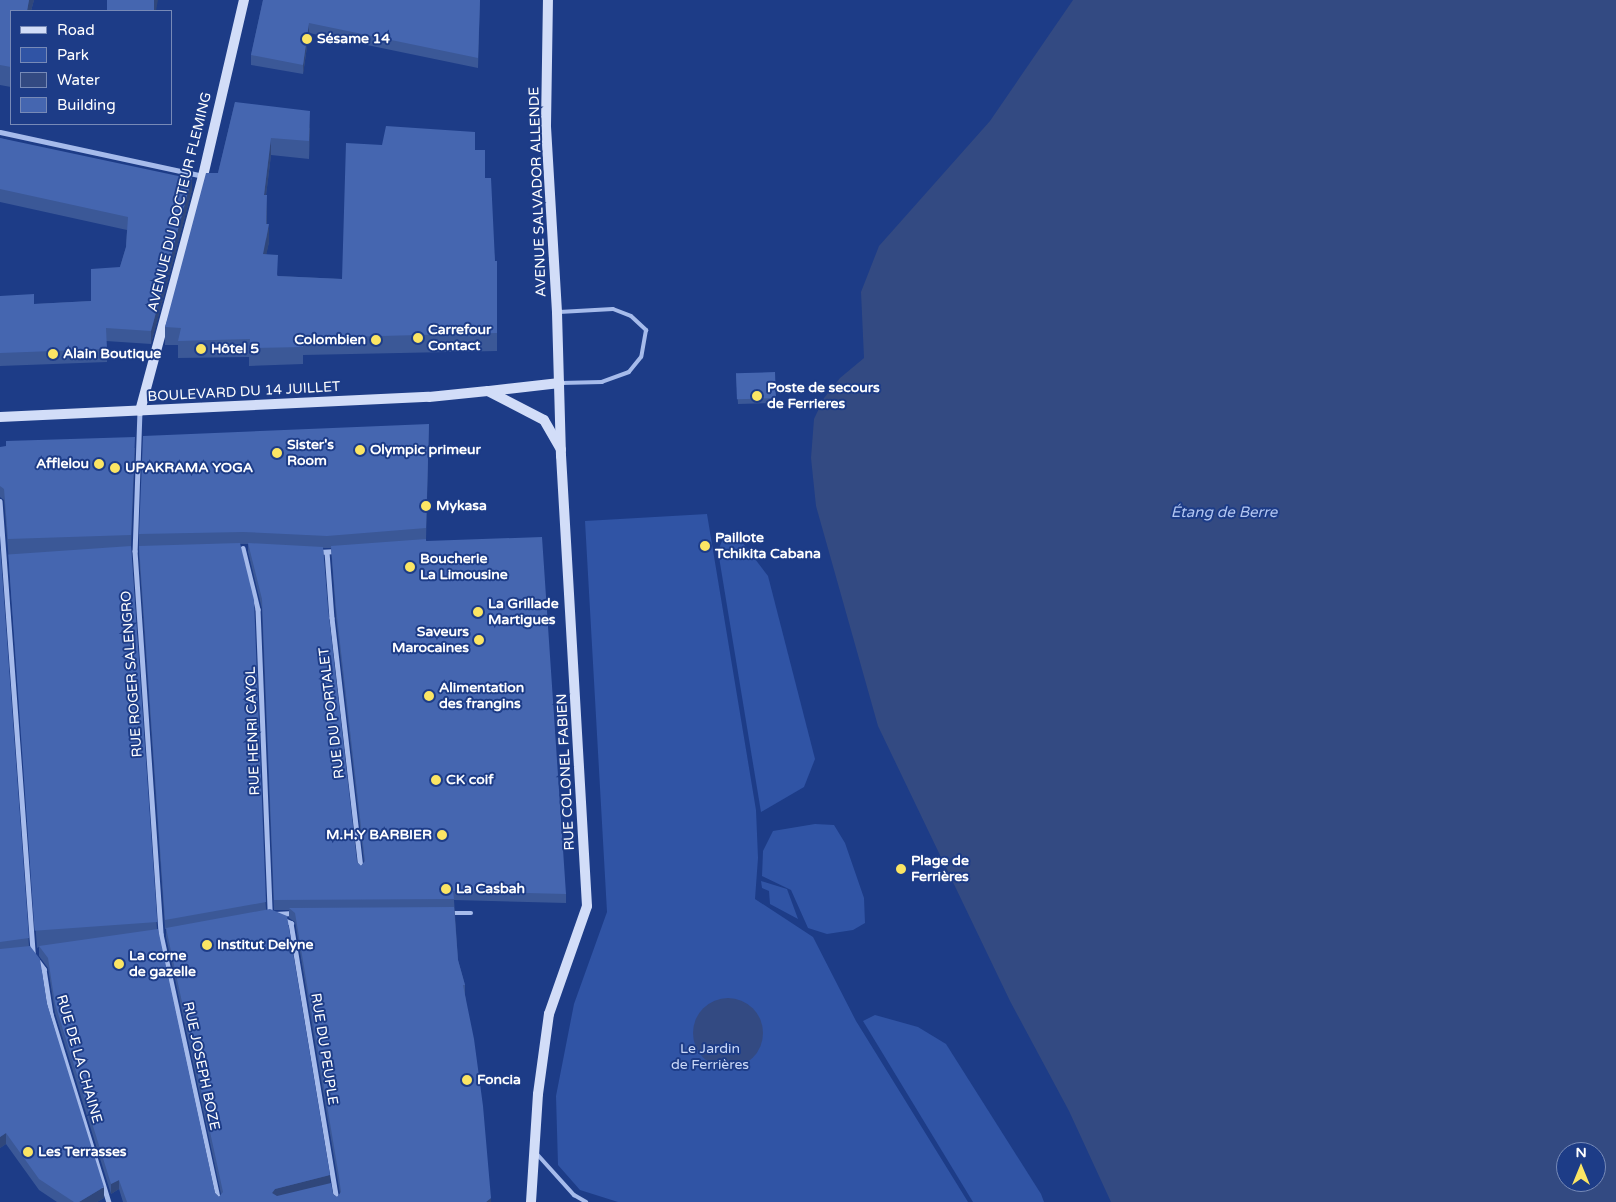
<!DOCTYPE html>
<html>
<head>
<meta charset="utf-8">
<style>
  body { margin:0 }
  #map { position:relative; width:1616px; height:1202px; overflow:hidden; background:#1d3c87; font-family:"Varela Round",sans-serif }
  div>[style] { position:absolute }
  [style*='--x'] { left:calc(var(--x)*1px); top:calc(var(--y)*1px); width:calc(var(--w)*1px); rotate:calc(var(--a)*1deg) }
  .green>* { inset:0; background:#3054a5 }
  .water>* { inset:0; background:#334a82 }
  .round { border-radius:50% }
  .service>* { height:4px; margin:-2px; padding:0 2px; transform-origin:2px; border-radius:2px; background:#a6bbeb }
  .pedestrian>* { height:4.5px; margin:-2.25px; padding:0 2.25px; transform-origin:2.25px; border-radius:2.25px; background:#a6bbeb }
  .minor>* { height:5px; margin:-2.5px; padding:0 2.5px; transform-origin:2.5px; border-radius:2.5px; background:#a6bbeb }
  .secondary>* { height:10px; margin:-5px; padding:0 5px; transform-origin:5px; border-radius:5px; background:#d2ddf8 }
  .wall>* { inset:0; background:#3b5897 }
  .shaded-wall>* { inset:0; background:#30477b }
  .building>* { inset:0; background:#4566b0; transform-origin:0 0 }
  .dots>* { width:14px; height:14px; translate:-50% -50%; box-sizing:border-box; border:2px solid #1d3c87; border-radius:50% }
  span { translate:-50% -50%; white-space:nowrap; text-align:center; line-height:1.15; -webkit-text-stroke:4px #1d3c87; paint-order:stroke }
  .poi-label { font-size:14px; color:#fff; font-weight:700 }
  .left { translate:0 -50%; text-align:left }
  .right { translate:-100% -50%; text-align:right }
  .street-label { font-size:14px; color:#fff }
  .park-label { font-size:14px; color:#cbd9f8 }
  .water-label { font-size:15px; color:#b2c6f2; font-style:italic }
  .legend { position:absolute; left:10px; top:10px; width:162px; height:115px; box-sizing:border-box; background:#1d3c87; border:1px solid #778ab7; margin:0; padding:6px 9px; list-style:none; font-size:15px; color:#fff }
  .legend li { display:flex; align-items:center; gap:10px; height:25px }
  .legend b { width:25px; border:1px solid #778ab7 }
  .north { position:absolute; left:1556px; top:1142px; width:50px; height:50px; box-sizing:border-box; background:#1d3c87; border:1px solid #778ab7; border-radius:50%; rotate:0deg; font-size:14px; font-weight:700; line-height:20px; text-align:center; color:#fff }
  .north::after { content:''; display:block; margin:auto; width:18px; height:22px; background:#fbe564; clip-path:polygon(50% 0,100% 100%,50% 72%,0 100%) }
</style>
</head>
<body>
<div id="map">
  <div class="green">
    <i style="clip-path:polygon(707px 514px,756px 810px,758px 858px,755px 899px,813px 937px,856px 1021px,968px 1202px,618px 1202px,580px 1190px,558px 1165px,556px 1096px,574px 1004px,607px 912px,585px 521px)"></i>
    <i style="clip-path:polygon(724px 536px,742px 542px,768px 576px,815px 759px,804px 787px,761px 812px,718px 551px)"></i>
    <i style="clip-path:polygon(815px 824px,834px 825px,845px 843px,864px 898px,865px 923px,853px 930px,827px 934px,808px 928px,791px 890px,762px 876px,763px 851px,773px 831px)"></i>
    <i style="clip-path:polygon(761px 881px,787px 889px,798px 919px,770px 904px,769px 891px,762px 888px)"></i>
    <i style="clip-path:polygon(875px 1015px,918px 1027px,946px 1044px,1041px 1194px,1044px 1202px,973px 1202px,863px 1021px)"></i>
  </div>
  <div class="water">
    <i style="clip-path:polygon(evenodd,1073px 0,1616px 0,1616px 1202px,1111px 1202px,1069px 1111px,1010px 1001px,878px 726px,816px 506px,811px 458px,814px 419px,824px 398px,840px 378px,864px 358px,861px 292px,879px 246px,990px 121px,1073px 0,1566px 1152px,1596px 1152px,1596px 1182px,1566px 1182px,1566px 1152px)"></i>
    <i class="round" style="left:693px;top:998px;width:70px;height:70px"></i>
  </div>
  <div class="service">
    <i style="--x:559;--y:312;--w:54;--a:-3.2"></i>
    <i style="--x:613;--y:309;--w:19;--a:21"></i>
    <i style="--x:631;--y:316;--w:21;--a:43"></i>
    <i style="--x:646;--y:330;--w:27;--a:100"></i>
    <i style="--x:641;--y:357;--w:19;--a:129"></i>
    <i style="--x:629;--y:372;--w:29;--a:160"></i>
    <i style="--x:602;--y:382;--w:41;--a:178.6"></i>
    <i style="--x:536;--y:1153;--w:57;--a:47.9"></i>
    <i style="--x:574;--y:1195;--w:14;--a:30"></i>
  </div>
  <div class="pedestrian">
    <i style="--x:140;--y:411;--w:140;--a:92"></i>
    <i style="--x:135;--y:551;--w:384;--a:86.1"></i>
    <i style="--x:161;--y:934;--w:274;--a:77.8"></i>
    <i style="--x:0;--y:501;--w:453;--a:85.8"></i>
    <i style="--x:243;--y:548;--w:63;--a:76.2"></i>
    <i style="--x:258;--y:609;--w:304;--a:87.7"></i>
    <i style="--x:319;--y:552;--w:17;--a:-3"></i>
    <i style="--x:327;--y:552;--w:66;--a:85.7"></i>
    <i style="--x:332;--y:618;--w:253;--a:83.4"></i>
    <i style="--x:450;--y:913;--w:21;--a:0"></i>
    <i style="--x:275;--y:914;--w:18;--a:-3"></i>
    <i style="--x:284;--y:920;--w:8;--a:23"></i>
    <i style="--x:291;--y:923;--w:283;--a:80.6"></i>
    <i style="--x:39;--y:962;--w:9;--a:54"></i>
    <i style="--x:44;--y:969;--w:46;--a:81.2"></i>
    <i style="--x:51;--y:1014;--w:197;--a:72.9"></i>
  </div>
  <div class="minor">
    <i style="--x:0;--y:132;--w:208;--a:12.2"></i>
  </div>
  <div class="secondary">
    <i style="--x:489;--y:391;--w:71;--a:-6.4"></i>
    <i style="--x:140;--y:411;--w:243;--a:-75"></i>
    <i style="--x:203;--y:176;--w:181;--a:-76.9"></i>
    <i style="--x:0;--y:417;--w:429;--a:-2.7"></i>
    <i style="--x:429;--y:397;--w:59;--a:-5.8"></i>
    <i style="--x:488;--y:391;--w:63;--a:27.4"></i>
    <i style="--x:544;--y:420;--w:34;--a:60"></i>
    <i style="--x:531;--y:1202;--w:108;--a:-86.3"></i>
    <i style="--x:538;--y:1094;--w:81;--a:-82.2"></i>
    <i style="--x:549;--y:1014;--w:114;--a:-70.6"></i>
    <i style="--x:587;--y:906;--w:451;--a:-93.3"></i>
    <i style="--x:561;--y:456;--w:144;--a:-91.6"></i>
    <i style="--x:557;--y:312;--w:187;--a:-93.4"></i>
    <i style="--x:546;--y:125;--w:125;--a:-89.1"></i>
  </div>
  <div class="wall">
    <i style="clip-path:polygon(0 0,34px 0,31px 11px,11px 11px,11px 87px,0 85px)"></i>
    <i style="clip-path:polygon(263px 0,480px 0,478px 68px,309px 33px,303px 74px,251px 65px,251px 55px)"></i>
    <i style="clip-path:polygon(235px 102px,310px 128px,309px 159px,271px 155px,266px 195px,267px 213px,267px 224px,269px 242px,266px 254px,278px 276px,342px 279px,475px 150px,485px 178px,495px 261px,497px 261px,497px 351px,303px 355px,303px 364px,249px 366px,249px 357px,178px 358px,178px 345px,165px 345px,165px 327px,218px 173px)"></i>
    <i style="clip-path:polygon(0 138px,192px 190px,151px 344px,106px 341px,107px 362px,0 366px,0 296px,34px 304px,91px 301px,120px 267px,126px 247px,127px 230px,0 202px)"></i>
    <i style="clip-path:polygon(736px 373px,776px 398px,776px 403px,738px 404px)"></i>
    <i style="clip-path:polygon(evenodd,429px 424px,426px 540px,566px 894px,566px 903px,454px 900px,458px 960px,465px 985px,465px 995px,491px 1202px,123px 1202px,119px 1189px,111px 1194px,55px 1013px,48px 968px,39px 956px,39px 947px,37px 948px,8px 550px,4px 500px,0 497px,0 447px,135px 448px,131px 546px,157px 929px,215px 1193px,219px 1197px,221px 1194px,166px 937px,166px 929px,165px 929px,139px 555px,139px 534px,429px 424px,240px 544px,248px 544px,248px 552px,262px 609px,274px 910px,289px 910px,289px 918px,295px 922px,340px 1194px,337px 1197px,333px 1194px,330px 1183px,266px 909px,240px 544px,429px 424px,323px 548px,331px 548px,336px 618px,364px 862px,361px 866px,357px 862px,328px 609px,323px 548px)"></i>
    <i style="clip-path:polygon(0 546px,29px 946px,47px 1004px,104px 1198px,97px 1202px,57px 1202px,39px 1190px,6px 1144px,0 1148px)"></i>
  </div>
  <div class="shaded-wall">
    <i style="clip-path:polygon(29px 0,34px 0,31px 11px,27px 11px)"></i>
    <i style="clip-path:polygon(154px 0,158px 0,156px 11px,151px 11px)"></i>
    <i style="clip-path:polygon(309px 23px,309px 33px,303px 74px,303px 65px)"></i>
    <i style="clip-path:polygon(310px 111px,310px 128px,309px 159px,309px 141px)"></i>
    <i style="clip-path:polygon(271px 138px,271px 155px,264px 212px,264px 195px)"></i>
    <i style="clip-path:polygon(192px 177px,192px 190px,151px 344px,151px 331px)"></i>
    <i style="clip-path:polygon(267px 195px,266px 240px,269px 224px,269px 242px,263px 271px,263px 254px)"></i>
    <i style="clip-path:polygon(6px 1133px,6px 1144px,0 1148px,0 1137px)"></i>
    <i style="clip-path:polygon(330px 1175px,330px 1184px,275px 1198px,272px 1193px,275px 1189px)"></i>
    <i style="clip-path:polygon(119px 1180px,119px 1189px,111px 1194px,111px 1184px)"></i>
    <i style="clip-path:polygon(104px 1187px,104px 1198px,97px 1202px,79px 1202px)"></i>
    <i style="clip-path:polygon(491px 1198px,491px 1202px,486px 1202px)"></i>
  </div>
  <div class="building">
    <i style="clip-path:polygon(0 0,29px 0,27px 11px,11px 11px,11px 67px,0 65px)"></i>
    <i style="left:107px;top:0;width:47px;height:11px"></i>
    <i style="clip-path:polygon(263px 0,480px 0,478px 58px,309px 23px,303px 65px,251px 55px)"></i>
    <i style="clip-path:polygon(235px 102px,310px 111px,309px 141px,271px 138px,264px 195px,267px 195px,266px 224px,269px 224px,263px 254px,278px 255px,277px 276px,342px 279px,346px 143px,382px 145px,386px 126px,475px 132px,475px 150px,485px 150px,485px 178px,491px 178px,495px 261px,497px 261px,497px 333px,303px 338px,303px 347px,249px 348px,250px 339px,178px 341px,181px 328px,165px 327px,206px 173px,218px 173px)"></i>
    <i style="clip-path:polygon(0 138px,183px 177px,192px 177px,151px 331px,106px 328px,107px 349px,0 353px,0 296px,34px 294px,34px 304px,91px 301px,91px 269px,120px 267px,126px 247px,128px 217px,0 189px)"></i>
    <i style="left:775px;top:372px;width:26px;height:39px;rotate:88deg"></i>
    <i style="clip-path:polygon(429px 424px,426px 528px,327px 536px,243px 532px,139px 534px,143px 436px)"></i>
    <i style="clip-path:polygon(135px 437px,131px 535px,8px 539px,4px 489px,0 486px,0 447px,6px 446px,6px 441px)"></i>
    <i style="clip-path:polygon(542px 537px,566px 894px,453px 891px,454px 899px,274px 900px,262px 599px,248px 543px,323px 547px,328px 609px,357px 862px,361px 866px,365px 861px,336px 608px,331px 546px,426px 539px,426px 541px)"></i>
    <i style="clip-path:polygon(240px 543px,254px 600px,266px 902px,165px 920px,139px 546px)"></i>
    <i style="clip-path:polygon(0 546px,29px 938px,0 942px)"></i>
    <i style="left:131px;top:546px;width:377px;height:123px;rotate:86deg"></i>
    <i style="clip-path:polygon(454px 907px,458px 960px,465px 985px,463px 985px,474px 1039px,483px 1106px,491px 1198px,486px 1202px,127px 1202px,119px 1180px,111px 1184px,55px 1004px,48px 958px,39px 946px,158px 929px,215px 1193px,219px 1197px,223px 1192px,166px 928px,270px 909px,287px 916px,330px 1175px,275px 1189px,272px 1193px,277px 1196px,331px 1183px,333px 1194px,337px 1197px,341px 1192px,339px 1177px,295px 913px,289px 908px)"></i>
    <i style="clip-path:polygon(30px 946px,40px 959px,47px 1004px,104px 1187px,79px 1202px,74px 1202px,39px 1179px,6px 1133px,0 1137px,0 949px)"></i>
  </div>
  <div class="dots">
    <i style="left:307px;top:39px;background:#fbe564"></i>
    <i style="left:418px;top:338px;background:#fbe564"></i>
    <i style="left:376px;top:340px;background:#fbe564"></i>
    <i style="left:201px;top:349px;background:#fbe564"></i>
    <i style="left:53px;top:354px;background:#fbe564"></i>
    <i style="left:757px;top:396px;background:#fbe564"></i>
    <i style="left:360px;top:450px;background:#fbe564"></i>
    <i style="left:277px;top:453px;background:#fbe564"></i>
    <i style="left:99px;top:464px;background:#fbe564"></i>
    <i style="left:115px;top:468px;background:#fbe564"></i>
    <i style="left:426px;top:506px;background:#fbe564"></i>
    <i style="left:705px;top:546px;background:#fbe564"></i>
    <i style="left:410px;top:567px;background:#fbe564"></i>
    <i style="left:478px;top:612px;background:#fbe564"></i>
    <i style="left:479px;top:640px;background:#fbe564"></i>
    <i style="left:429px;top:696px;background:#fbe564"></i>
    <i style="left:436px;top:780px;background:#fbe564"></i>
    <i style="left:442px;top:835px;background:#fbe564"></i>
    <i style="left:901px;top:869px;background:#fbe564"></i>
    <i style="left:446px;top:889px;background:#fbe564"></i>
    <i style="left:207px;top:945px;background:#fbe564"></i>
    <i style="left:119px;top:964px;background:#fbe564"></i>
    <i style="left:467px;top:1080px;background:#fbe564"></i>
    <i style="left:28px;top:1152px;background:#fbe564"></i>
  </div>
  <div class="poi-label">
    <span class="left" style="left:317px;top:39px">Sésame 14</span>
    <span class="left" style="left:428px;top:338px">Carrefour<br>Contact</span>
    <span class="right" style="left:366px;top:340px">Colombien</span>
    <span class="left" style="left:211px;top:349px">Hôtel 5</span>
    <span class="left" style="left:63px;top:354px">Alain Boutique</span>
    <span class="left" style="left:767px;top:396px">Poste de secours<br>de Ferrieres</span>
    <span class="left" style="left:287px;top:453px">Sister's<br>Room</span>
    <span class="left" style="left:370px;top:450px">Olympic primeur</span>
    <span class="right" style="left:89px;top:464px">Afflelou</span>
    <span class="left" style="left:125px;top:468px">UPAKRAMA YOGA</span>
    <span class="left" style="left:436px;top:506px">Mykasa</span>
    <span class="left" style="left:715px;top:546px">Paillote<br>Tchikita Cabana</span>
    <span class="left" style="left:420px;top:567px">Boucherie<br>La Limousine</span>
    <span class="left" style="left:488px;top:612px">La Grillade<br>Martigues</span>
    <span class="right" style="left:469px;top:640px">Saveurs<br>Marocaines</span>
    <span class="left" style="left:439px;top:696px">Alimentation<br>des frangins</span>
    <span class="left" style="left:446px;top:780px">CK coif</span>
    <span class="right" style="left:432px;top:835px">M.H.Y BARBIER</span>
    <span class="left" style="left:911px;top:869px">Plage de<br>Ferrières</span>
    <span class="left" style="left:456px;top:889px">La Casbah</span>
    <span class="left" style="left:217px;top:945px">Institut Delyne</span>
    <span class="left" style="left:129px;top:964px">La corne<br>de gazelle</span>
    <span class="left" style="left:477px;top:1080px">Foncia</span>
    <span class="left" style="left:38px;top:1152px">Les Terrasses</span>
  </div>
  <div class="street-label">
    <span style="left:538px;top:192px;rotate:-92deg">AVENUE SALVADOR ALLENDE</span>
    <span style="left:180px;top:202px;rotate:-76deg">AVENUE DU DOCTEUR FLEMING</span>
    <span style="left:244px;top:392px;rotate:-3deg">BOULEVARD DU 14 JUILLET</span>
    <span style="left:132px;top:674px;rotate:-94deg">RUE ROGER SALENGRO</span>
    <span style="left:332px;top:713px;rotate:-97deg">RUE DU PORTALET</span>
    <span style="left:253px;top:731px;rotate:-92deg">RUE HENRI CAYOL</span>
    <span style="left:566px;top:772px;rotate:-93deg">RUE COLONEL FABIEN</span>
    <span style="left:324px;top:1049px;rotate:81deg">RUE DU PEUPLE</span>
    <span style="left:79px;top:1059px;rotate:74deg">RUE DE LA CHAINE</span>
    <span style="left:201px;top:1066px;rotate:78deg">RUE JOSEPH BOZE</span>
  </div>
  <div class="park-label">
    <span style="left:710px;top:1057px">Le Jardin<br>de Ferrières</span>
  </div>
  <div class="water-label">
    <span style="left:1224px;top:513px">Étang de Berre</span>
  </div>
  <ul class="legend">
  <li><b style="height:6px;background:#d2ddf8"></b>Road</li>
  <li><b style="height:14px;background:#3054a5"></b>Park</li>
  <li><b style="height:14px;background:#334a82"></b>Water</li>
  <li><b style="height:14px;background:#4566b0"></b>Building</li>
  </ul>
  <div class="north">N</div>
</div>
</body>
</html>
